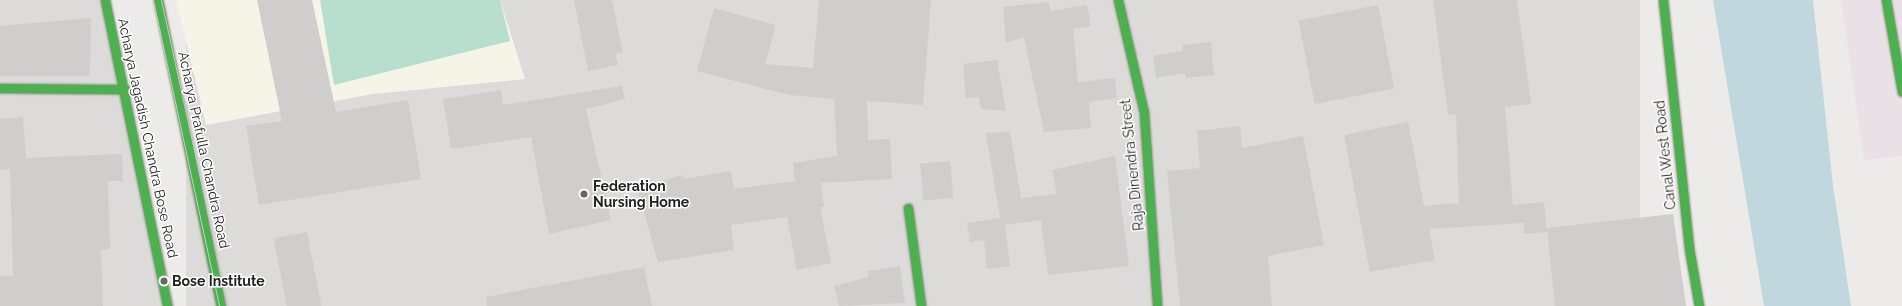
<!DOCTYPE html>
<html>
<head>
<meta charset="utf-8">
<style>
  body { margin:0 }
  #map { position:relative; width:1902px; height:306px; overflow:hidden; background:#edebe9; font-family:Raleway,sans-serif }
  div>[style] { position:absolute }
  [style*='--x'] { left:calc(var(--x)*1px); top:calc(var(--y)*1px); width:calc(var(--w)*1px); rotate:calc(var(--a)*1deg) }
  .residential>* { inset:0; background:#dcdbda; transform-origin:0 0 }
  .industrial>* { inset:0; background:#eae1e7 }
  .education>* { inset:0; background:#f5f4e6 }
  .pitch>* { inset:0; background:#b8dfcd }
  .water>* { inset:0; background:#c0d8dd }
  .building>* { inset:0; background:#d0cecc; transform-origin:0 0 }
  .roads { filter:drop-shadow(0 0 1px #959583) drop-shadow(0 0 1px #959583) }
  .fast>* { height:9px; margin:-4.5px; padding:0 4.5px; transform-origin:4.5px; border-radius:4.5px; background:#4caf50 }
  .tram>* { height:1px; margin:-0.5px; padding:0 0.5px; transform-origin:0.5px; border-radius:0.5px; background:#cbcbca }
  .dots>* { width:11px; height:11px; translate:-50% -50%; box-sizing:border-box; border:2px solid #fff; border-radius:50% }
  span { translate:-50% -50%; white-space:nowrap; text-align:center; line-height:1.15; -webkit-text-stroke:3px #fff; paint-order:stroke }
  .street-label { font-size:14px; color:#1f1f1f }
  .poi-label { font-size:14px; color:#1f1f1f; font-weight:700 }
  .left { translate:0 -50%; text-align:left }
</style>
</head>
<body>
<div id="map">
  <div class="residential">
    <i style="clip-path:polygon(0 0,108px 0,175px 306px,0 306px)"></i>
    <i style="left:186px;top:0;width:1454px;height:313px"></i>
  </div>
  <div class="industrial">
    <i style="clip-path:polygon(1841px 0,1902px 0,1902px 156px,1864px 160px)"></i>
  </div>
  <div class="education">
    <i style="clip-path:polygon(176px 0,500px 0,525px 79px,373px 94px,206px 125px)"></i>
  </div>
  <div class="pitch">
    <i style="clip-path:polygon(320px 0,500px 0,510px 41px,334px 85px)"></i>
  </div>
  <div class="water">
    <i style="clip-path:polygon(1713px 0,1813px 0,1833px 185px,1851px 306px,1764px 306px)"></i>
  </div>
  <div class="building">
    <i style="clip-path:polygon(257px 0,312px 0,336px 112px,408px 100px,421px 179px,259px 205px,246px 126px,282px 121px)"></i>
    <i style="clip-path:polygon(574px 0,612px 0,623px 53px,615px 54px,618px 65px,588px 71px)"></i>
    <i style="clip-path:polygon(819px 0,931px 0,923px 105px,867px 101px,868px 140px,890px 139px,892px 179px,821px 183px,824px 207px,820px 207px,831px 263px,797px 270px,787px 217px,731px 225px,734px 250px,658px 262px,637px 188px,683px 175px,684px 179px,731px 171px,734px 189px,795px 181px,793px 163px,837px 156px,834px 99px,789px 95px,697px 71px,714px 8px,776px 25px,765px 64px,813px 68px)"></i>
    <i style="clip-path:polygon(1433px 0,1517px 0,1531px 104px,1505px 107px,1513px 205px,1544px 202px,1547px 232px,1524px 234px,1524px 223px,1429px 229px,1435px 260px,1370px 272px,1344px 135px,1408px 122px,1424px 206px,1459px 203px,1456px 114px,1448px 115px)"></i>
    <i style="clip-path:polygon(1049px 2px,1050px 11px,1087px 5px,1091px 26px,1073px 29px,1078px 82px,1115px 78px,1117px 98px,1089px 102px,1091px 128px,1044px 132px,1024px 38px,1006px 42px,1003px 7px)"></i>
    <i style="left:1378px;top:5px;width:85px;height:81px;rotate:79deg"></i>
    <i style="clip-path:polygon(91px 18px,90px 76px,0 76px,0 26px)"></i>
    <i style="clip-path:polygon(1211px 42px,1214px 75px,1186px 78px,1185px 73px,1156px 78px,1153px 56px,1183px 51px,1183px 45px)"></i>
    <i style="clip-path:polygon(997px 60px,1006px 111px,981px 109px,979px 97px,966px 98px,963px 64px)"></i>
    <i style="clip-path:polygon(622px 86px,625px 99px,586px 109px,611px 220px,549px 234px,531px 137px,451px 149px,443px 99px,501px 90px,503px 105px)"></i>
    <i style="clip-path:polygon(23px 117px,26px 158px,122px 154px,123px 181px,108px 181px,110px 249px,101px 250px,103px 306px,0 306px,0 276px,13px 276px,10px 169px,0 170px,0 119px)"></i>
    <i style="clip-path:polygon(1240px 126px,1242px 148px,1303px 136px,1324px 245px,1268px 256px,1272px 306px,1180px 306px,1167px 171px,1200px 168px,1197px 131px)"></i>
    <i style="clip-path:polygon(1010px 132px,1021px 198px,1057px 194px,1052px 170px,1115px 156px,1129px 266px,1048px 275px,1041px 220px,1005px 225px,1010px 266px,987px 269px,984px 240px,970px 242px,967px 223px,1000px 218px,986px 133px)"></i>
    <i style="left:950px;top:161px;width:37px;height:30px;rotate:85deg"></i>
    <i style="clip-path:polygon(1673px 214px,1686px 306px,1555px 306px,1547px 228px)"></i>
    <i style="left:307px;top:232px;width:75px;height:34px;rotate:79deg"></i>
    <i style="clip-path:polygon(900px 266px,905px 303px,839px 306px,834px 286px,868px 277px,868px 271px)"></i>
    <i style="clip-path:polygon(644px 267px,652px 306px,487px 306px,486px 297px)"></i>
  </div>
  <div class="roads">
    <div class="fast">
      <i style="--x:105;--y:0;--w:312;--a:78.5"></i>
      <i style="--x:158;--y:0;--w:312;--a:78.4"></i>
      <i style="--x:1118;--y:0;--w:116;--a:77"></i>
      <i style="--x:1144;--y:113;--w:193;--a:86.1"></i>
      <i style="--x:1663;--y:0;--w:249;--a:84"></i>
      <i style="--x:1689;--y:248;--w:59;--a:80.2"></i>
      <i style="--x:1886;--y:0;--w:93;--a:80.1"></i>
      <i style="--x:0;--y:88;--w:125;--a:0.5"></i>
      <i style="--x:908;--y:208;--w:99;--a:82.4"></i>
    </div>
  </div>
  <div class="tram">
    <i style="--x:153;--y:0;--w:313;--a:77.8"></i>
    <i style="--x:161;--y:0;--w:313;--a:77.6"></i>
  </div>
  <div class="dots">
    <i style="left:584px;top:194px;background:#676666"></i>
    <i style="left:164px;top:281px;background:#676666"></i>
  </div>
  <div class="street-label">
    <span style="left:148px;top:138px;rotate:78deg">Acharya Jagadish Chandra Bose Road</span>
    <span style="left:204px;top:150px;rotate:78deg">Acharya Prafulla Chandra Road</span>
    <span style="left:1665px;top:155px;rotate:-96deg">Canal West Road</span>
    <span style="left:1132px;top:165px;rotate:-96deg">Raja Dinendra Street</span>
  </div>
  <div class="poi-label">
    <span class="left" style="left:593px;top:194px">Federation<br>Nursing Home</span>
    <span class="left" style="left:172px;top:281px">Bose Institute</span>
  </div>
</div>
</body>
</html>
